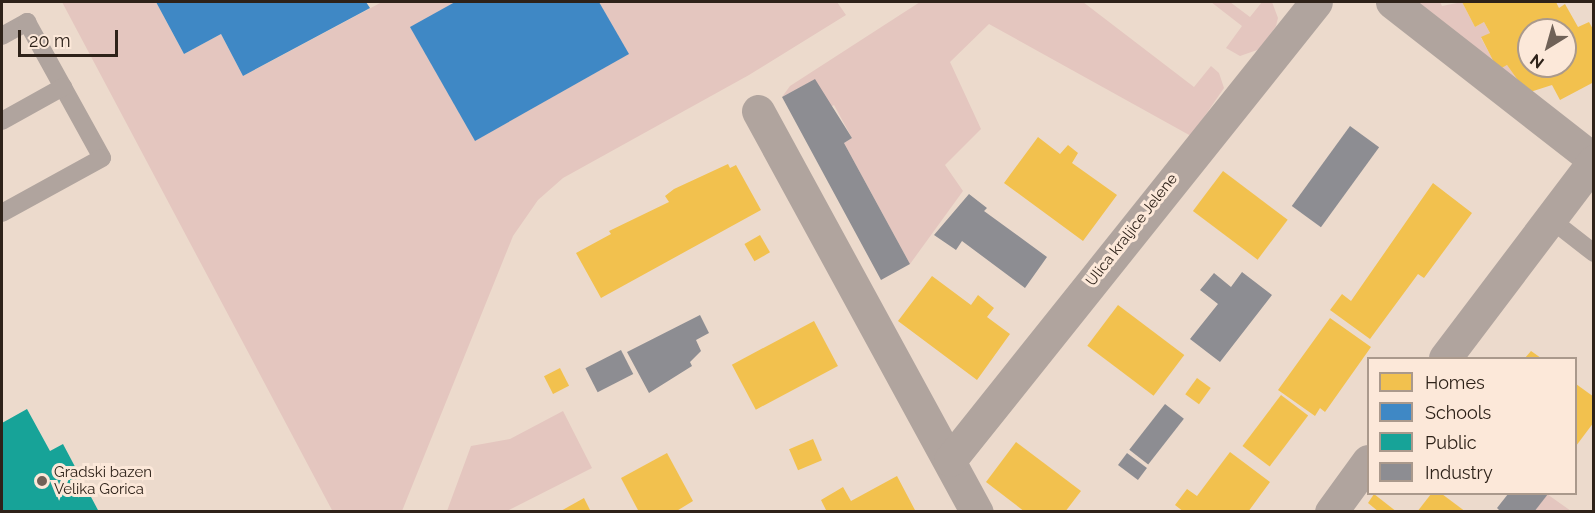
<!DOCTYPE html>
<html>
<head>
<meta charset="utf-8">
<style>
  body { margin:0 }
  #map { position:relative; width:1595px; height:513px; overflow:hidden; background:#ecdacc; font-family:Raleway,sans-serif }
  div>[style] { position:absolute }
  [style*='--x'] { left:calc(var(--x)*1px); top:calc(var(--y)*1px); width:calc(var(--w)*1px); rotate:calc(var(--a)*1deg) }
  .green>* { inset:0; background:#e4c6bf }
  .homes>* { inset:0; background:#f2c14e; transform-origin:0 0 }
  .schools>* { inset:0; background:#3f88c5 }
  .public>* { inset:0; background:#17a398 }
  .industry>* { inset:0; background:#8d8d92; transform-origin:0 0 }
  .service>* { height:18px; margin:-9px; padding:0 9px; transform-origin:9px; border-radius:9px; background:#b0a49e }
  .minor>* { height:33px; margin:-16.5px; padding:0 16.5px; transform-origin:16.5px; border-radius:16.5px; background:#b0a49e }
  .dots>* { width:16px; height:16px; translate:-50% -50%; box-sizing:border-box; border:3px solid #fce8d9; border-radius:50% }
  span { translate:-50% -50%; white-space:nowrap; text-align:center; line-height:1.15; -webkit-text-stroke:6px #fce8d9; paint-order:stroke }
  .street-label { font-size:15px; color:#2e2219 }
  .poi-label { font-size:15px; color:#2e2219 }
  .left { translate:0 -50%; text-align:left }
  .frame { position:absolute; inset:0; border:3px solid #2e2219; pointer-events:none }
  .legend { position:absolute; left:1367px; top:357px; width:210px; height:138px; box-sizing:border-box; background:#fce8d9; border:2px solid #aa998c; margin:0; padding:8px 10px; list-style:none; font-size:18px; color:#2e2219 }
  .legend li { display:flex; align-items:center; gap:12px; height:30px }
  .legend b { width:30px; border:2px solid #aa998c }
  .north { position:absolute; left:1517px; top:18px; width:60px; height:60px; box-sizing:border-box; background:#fce8d9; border:2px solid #aa998c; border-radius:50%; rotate:217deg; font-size:16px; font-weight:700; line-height:24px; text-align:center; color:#2e2219 }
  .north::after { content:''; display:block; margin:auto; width:21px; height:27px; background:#706258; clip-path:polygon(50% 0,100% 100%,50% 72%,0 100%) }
  .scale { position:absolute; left:18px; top:30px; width:100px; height:27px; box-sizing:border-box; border:3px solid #2e2219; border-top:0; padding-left:8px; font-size:18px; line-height:21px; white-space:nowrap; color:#2e2219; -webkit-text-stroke:4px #fce8d9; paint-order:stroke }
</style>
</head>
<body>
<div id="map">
  <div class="green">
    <i style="clip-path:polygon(62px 2px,156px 2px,184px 54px,221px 34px,243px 76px,382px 2px,837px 2px,846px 15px,749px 75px,563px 178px,538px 200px,513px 236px,402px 511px,333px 512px)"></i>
    <i style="clip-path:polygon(920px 2px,1083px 2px,1194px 87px,1211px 66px,1219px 73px,1224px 88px,1191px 136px,989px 24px,950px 62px,981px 129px,945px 165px,963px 191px,910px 264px,844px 143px,852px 138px,834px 105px,830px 107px,814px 80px,782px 97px,790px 86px)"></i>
    <i style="clip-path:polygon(1211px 2px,1230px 2px,1250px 17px,1262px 2px,1272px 2px,1278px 18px,1276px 26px,1260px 49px,1240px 56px,1226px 48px,1242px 26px)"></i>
    <i style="clip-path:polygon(1417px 2px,1440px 2px,1442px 6px,1462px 2px,1475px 27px,1484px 22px,1490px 33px,1481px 38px,1498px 69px,1507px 65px,1527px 93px,1410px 5px)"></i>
    <i style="clip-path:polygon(563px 411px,592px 468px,507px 511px,447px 511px,471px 446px,510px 439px)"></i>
    <i style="clip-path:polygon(1547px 494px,1571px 511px,1534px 512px)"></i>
  </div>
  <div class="homes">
    <i style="clip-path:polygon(evenodd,1462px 2px,1556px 2px,1559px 8px,1565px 4px,1578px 27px,1589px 22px,1594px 31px,1594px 82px,1560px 100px,1552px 85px,1527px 93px,1507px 65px,1498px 70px,1481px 37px,1490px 33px,1484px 22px,1475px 27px,1462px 2px,1529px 30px,1565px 30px,1565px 66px,1529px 66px,1529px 30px)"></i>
    <i style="clip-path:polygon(1038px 137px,1060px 154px,1068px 145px,1078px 153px,1072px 163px,1117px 195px,1083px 241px,1004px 183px)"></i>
    <i style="clip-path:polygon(728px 164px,730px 168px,736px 165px,761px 210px,601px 298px,576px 253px,611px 234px,609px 231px,669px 202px,665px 196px,674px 189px)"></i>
    <i style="left:1223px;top:171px;width:81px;height:50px;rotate:37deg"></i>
    <i style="clip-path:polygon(1433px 183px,1472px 213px,1424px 278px,1418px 274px,1370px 339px,1330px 310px,1342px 294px,1351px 301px)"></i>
    <i style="left:760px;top:235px;width:20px;height:18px;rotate:60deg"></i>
    <i style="clip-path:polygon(932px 276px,971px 305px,978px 295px,994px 308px,987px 317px,1010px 334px,977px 380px,898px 321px)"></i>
    <i style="left:1118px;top:305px;width:83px;height:51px;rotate:37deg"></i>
    <i style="clip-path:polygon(1330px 318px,1371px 347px,1325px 412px,1320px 408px,1315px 416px,1278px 390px)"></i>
    <i style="left:814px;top:321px;width:51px;height:93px;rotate:62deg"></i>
    <i style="clip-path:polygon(1531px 351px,1541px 358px,1525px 358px)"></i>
    <i style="left:560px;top:368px;width:20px;height:18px;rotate:63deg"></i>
    <i style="left:1197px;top:378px;width:17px;height:20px;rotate:36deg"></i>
    <i style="clip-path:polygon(1576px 384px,1594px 397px,1594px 422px,1576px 446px)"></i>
    <i style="left:1281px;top:395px;width:34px;height:64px;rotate:37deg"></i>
    <i style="left:813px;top:439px;width:23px;height:26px;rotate:67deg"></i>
    <i style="clip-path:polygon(1016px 442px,1081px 491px,1065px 512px,1025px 512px,986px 482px)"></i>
    <i style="clip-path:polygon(1230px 452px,1270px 482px,1248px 512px,1184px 512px,1175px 505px,1187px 489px,1197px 496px)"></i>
    <i style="clip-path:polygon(667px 453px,693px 501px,675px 512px,639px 512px,621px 478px)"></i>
    <i style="clip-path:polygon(897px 476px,916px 512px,827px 512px,821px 500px,843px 487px,851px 501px)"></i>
    <i style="clip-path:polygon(1374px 494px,1397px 512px,1379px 512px,1368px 503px)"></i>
    <i style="clip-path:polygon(1431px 494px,1442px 494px,1466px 512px,1417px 512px)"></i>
    <i style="clip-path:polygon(584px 498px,591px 512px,559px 512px)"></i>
  </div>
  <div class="schools">
    <i style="clip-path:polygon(156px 2px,366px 2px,370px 8px,243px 76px,221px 34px,184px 54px)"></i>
    <i style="clip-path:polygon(455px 2px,599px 2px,629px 54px,475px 141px,410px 27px)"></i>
  </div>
  <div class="public">
    <i style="clip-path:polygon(27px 409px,50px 451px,63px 444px,99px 512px,2px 512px,2px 423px)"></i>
  </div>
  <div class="industry">
    <i style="clip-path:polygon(815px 79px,852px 138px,844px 143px,910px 264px,881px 280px,782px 97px)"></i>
    <i style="left:1350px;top:126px;width:36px;height:99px;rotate:36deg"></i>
    <i style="clip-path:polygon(969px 194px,987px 208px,984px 211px,1047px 257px,1025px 288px,962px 241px,956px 250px,934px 235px)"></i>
    <i style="clip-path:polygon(1242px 272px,1272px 295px,1220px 362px,1190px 339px,1218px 304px,1200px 290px,1214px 273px,1231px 287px)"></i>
    <i style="clip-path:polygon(700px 315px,709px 333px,696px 340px,701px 351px,690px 362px,692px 366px,649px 393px,627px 352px)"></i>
    <i style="left:621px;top:350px;width:27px;height:40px;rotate:63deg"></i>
    <i style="left:1165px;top:404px;width:24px;height:58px;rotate:38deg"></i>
    <i style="left:1127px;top:453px;width:25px;height:15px;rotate:37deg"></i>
    <i style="clip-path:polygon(1508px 494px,1548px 494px,1534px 512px,1501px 512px,1497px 508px)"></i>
  </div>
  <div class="service">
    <i style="--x:2;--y:36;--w:29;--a:-29"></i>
    <i style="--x:27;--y:22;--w:155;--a:61.1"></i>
    <i style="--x:102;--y:158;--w:114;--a:151.2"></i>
    <i style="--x:2;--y:121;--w:70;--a:-29.1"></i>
    <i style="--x:1549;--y:218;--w:57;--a:37.9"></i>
  </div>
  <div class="minor">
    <i style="--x:1392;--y:2;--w:256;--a:38"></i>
    <i style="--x:758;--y:111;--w:457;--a:61.4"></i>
    <i style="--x:1445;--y:358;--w:247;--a:-52.9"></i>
    <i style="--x:950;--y:460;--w:586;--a:-51.37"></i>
    <i style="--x:1331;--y:512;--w:63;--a:-54"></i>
  </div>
  <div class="dots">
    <i style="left:42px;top:481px;background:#706258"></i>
  </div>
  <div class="street-label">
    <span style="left:1132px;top:230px;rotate:-52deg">Ulica kraljice Jelene</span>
  </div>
  <div class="poi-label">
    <span class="left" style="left:54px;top:481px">Gradski bazen<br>Velika Gorica</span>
  </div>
  <div class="frame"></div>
  <ul class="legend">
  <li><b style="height:16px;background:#f2c14e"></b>Homes</li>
  <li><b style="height:16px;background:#3f88c5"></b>Schools</li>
  <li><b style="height:16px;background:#17a398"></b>Public</li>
  <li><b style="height:16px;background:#8d8d92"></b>Industry</li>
  </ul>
  <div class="north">N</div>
  <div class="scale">20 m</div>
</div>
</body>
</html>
